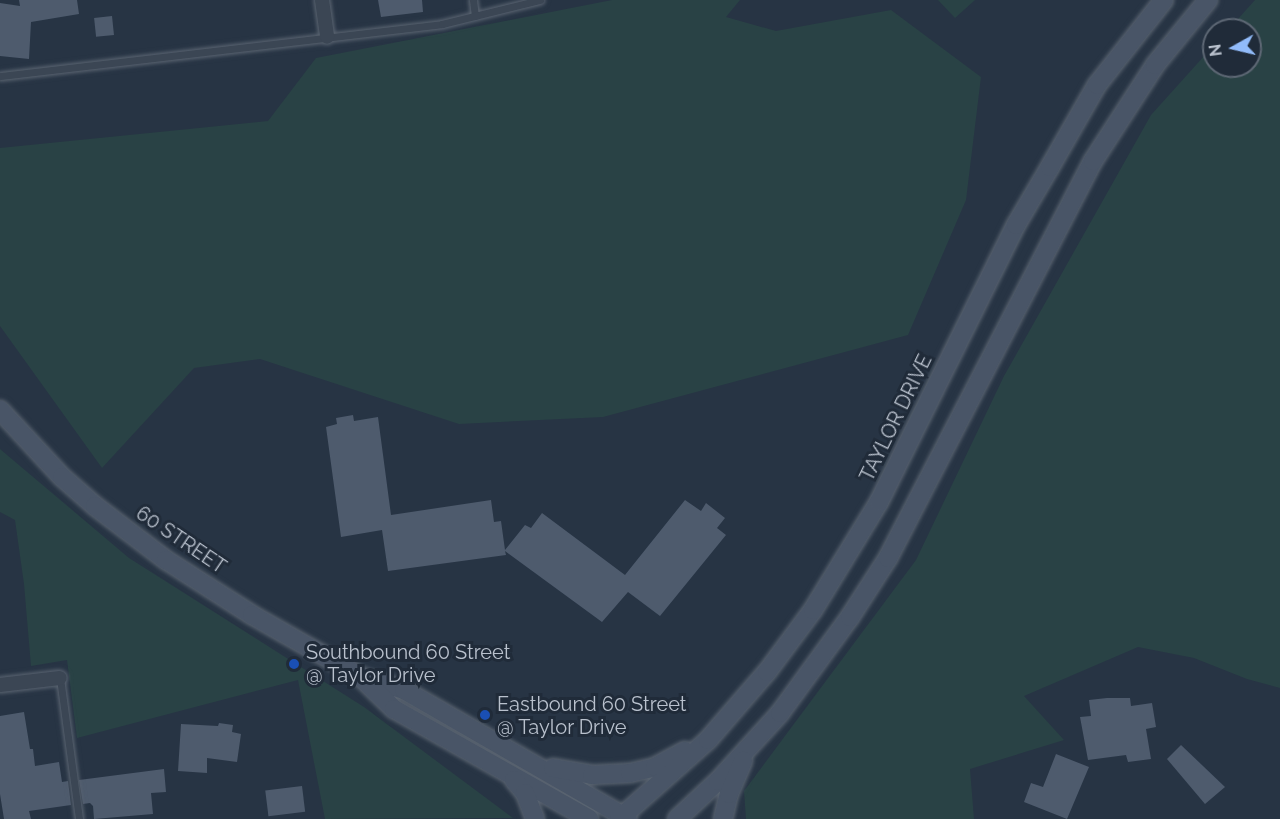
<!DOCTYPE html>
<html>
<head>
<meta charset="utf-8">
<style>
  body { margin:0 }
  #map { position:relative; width:1280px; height:819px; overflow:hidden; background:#273444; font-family:Raleway,sans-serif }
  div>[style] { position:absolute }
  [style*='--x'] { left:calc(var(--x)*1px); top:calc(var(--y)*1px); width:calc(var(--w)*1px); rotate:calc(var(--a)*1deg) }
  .green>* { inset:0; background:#294245 }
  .building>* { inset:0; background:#4e5b6d; transform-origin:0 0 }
  .roads { filter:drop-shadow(0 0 2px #5a6471) drop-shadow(0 0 2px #5a6471) }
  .service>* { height:7px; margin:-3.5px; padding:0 3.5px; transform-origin:3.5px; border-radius:3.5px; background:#3b4654 }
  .minor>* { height:14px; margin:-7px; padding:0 7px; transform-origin:7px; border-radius:7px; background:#3b4654 }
  .secondary>* { height:18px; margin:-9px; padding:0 9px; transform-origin:9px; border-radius:9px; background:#495567 }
  .dots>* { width:16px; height:16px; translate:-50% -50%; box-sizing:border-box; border:3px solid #202b39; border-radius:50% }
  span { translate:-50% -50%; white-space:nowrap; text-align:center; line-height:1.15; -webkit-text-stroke:6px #202b39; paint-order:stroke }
  .street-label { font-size:20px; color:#b9c1cd }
  .poi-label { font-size:20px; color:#b9c1cd }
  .left { translate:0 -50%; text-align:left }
  .north { position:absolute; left:1202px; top:18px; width:60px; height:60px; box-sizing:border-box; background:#202b39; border:2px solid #5d6774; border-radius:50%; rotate:262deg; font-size:16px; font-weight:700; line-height:24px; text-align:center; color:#b9c1cd }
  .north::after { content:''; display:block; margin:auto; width:21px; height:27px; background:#91bbfa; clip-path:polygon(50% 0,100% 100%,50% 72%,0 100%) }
</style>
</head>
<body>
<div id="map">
  <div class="green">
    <i style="clip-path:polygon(612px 0,740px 0,726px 17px,776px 31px,891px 10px,981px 77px,966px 200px,908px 335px,603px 417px,459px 424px,260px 359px,194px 368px,102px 468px,0 326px,0 148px,268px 121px,316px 58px)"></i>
    <i style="clip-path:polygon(938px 0,975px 0,955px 18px)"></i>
    <i style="clip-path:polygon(1255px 0,1280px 0,1280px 688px,1247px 679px,1194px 658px,1138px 647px,1024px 696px,1064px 740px,970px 769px,974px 819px,746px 819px,744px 791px,916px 560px,1004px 376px,1151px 115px,1214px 45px,1214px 66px,1250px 66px,1250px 30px,1228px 30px)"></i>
    <i style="clip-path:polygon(0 449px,129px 558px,364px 707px,513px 818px,325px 819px,298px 680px,77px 738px,67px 660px,31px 666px,24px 584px,15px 520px,0 512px)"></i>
  </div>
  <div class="building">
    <i style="clip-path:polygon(19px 0,77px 0,79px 14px,31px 22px,29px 59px,0 56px,0 3px,20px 6px)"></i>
    <i style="clip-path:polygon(378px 0,422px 0,423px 12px,381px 17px)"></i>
    <i style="left:112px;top:16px;width:19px;height:18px;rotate:84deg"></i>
    <i style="clip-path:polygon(353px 415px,354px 421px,378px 417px,391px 515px,491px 500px,494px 522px,501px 521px,505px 550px,525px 525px,531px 528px,542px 513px,625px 575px,685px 500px,701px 511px,706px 503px,725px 518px,717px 528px,726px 535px,660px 616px,628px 592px,602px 622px,505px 551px,506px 555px,388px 571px,382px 530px,341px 537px,326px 427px,337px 424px,336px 418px)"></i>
    <i style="clip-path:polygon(1107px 698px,1130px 698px,1131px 706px,1152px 703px,1156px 727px,1146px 729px,1151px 759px,1128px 762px,1126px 755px,1088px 760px,1080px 717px,1091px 716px,1089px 700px)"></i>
    <i style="clip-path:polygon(24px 712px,30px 749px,33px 749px,35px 766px,59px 762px,62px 782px,68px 781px,71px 805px,29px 811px,31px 819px,4px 819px,0 794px,0 716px)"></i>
    <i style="clip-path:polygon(219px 723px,233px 725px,232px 732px,241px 734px,237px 762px,207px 758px,207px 773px,178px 771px,181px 724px,218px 726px)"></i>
    <i style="clip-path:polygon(1181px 745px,1225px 787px,1205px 804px,1167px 759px)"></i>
    <i style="clip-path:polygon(1056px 754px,1089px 767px,1067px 819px,1024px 802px,1031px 783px,1043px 787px)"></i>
    <i style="clip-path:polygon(164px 769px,166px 792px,151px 793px,153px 814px,94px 819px,93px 806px,90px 803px,83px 804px,79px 780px)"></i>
    <i style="left:302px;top:786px;width:26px;height:37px;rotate:83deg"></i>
  </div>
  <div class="roads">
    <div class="service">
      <i style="--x:473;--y:0;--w:16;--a:83"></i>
      <i style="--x:0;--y:76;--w:445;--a:-6.7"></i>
      <i style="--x:442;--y:24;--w:101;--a:-13.8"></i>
      <i style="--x:60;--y:678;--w:142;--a:82.3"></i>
    </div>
    <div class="minor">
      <i style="--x:322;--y:0;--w:37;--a:82"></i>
      <i style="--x:0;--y:685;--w:60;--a:-6.7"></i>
    </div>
    <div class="secondary">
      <i style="--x:0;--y:410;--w:91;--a:47.2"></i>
      <i style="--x:62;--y:477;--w:44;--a:41.3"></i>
      <i style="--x:95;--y:506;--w:89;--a:37.3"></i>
      <i style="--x:166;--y:560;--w:102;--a:32.6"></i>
      <i style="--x:252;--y:615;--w:125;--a:29.6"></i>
      <i style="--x:361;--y:677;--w:45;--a:16.8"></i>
      <i style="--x:404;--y:690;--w:258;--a:29.9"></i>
      <i style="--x:364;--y:680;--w:42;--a:44"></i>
      <i style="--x:394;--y:709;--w:224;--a:29.4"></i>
      <i style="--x:553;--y:768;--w:40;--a:10"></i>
      <i style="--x:592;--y:775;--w:38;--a:-3"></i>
      <i style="--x:630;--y:773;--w:26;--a:-13"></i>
      <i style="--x:655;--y:767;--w:34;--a:-28"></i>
      <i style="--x:514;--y:780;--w:17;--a:50"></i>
      <i style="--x:525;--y:793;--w:28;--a:69"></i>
      <i style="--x:619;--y:819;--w:119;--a:-41.6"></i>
      <i style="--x:708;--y:740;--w:90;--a:-49.1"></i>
      <i style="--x:767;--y:672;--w:77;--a:-53.4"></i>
      <i style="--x:813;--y:610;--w:127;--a:-58.6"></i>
      <i style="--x:879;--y:502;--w:309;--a:-63.7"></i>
      <i style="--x:1016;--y:225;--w:67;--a:-59.6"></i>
      <i style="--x:1050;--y:167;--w:95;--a:-60.2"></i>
      <i style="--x:1097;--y:85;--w:108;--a:-51.8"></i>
      <i style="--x:677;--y:819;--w:56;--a:-42.8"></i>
      <i style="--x:718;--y:781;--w:92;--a:-47.6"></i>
      <i style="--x:780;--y:713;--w:119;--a:-53.9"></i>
      <i style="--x:850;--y:617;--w:70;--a:-57.2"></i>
      <i style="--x:888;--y:558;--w:447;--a:-62.7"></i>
      <i style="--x:1093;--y:161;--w:114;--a:-57.1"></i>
      <i style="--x:1155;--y:65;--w:84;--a:-50.8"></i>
      <i style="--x:723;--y:819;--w:26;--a:-77"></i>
      <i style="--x:729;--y:794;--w:36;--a:-67"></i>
    </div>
  </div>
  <div class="dots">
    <i style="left:294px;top:664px;background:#1a4fb4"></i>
    <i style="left:485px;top:715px;background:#1a4fb4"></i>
  </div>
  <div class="street-label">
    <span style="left:896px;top:418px;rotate:-64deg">TAYLOR DRIVE</span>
    <span style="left:181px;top:540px;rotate:34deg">60 STREET</span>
  </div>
  <div class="poi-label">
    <span class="left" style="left:306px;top:664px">Southbound 60 Street<br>@ Taylor Drive</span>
    <span class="left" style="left:497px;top:716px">Eastbound 60 Street<br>@ Taylor Drive</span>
  </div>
  <div class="north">N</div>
</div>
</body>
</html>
